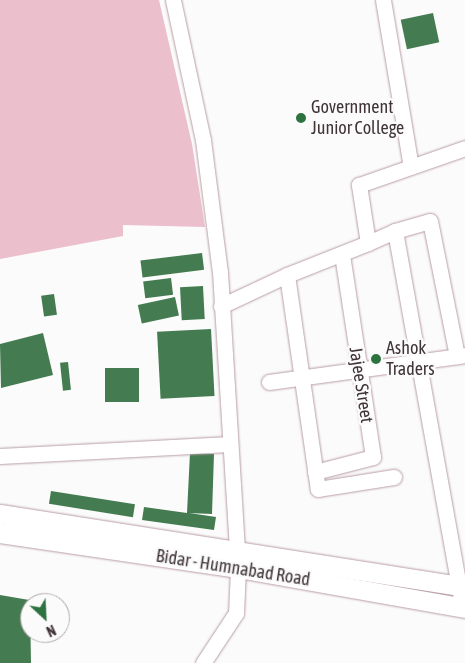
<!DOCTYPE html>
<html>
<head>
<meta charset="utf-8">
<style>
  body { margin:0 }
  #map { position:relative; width:465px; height:663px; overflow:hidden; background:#fbfbfb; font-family:"Asap Condensed",sans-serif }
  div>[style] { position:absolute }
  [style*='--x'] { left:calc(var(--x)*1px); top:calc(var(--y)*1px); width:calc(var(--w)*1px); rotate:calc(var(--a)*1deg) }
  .green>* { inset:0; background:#ecbfcd }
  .building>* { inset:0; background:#447b50; transform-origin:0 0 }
  .roads { filter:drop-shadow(0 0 1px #b99da6) drop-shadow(0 0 1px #b99da6) }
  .minor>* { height:15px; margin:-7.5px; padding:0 7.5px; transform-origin:7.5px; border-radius:7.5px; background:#fff }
  .major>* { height:19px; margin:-9.5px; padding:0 9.5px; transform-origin:9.5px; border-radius:9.5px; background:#fff }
  .dots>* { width:14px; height:14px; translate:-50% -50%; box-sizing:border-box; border:2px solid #fbfbfb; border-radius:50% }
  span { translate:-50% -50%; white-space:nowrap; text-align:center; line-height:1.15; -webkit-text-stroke:5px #fbfbfb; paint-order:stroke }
  .poi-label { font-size:18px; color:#403437 }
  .left { translate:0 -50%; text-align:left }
  .street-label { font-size:18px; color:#403437 }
  .north { position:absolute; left:20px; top:593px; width:50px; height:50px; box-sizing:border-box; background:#fbfbfb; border:1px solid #b0abad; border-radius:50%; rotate:155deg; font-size:14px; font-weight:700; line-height:20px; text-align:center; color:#403437 }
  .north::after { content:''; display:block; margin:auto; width:18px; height:22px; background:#2c733f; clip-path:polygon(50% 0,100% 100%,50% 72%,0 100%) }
</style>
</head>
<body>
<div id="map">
  <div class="green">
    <i style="clip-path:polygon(0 0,159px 0,192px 144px,205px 227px,123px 225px,123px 236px,0 259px)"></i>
  </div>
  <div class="building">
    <i style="left:433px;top:13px;width:30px;height:33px;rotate:78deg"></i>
    <i style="left:202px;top:253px;width:17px;height:62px;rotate:83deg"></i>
    <i style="left:171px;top:278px;width:17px;height:28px;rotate:83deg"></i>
    <i style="left:203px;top:286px;width:33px;height:23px;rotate:87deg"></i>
    <i style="left:54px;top:294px;width:21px;height:13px;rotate:82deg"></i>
    <i style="left:175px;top:297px;width:19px;height:38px;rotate:78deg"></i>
    <i style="left:211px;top:329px;width:67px;height:54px;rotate:87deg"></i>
    <i style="clip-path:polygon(43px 333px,53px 375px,1px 388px,0 344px)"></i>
    <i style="left:68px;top:362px;width:28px;height:8px;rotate:84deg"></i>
    <i style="left:139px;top:368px;width:34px;height:34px;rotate:90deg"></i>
    <i style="clip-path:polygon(190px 453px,214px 454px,212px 514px,189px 513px,216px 517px,214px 530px,142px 520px,144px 507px,187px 513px)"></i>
    <i style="left:51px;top:491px;width:85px;height:13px;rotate:9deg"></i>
    <i style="clip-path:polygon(0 595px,35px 601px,30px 603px,31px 663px,0 663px)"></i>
  </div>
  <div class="roads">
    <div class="minor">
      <i style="--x:173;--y:0;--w:143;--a:77.9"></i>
      <i style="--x:203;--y:140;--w:133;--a:82.7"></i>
      <i style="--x:220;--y:272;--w:297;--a:86.5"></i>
      <i style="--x:238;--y:568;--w:45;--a:92.5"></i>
      <i style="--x:236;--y:613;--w:60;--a:123.4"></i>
      <i style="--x:383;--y:0;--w:169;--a:80.5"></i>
      <i style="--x:395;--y:231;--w:36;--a:-16"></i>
      <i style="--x:430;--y:221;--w:138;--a:78.7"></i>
      <i style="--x:368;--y:243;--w:30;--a:-24"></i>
      <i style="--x:395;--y:231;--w:371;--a:79.8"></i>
      <i style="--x:287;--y:275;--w:216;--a:81.8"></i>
      <i style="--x:318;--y:489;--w:77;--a:-9"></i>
      <i style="--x:221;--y:306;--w:73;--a:-25.2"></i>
      <i style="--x:287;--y:275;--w:87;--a:-21.6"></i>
      <i style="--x:368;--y:243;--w:59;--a:-98.8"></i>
      <i style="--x:359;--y:185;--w:112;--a:-19.2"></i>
      <i style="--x:269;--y:382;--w:198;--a:-7.8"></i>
      <i style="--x:0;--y:456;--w:230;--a:-3"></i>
      <i style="--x:315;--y:472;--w:60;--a:-14.5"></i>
      <i style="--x:373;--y:457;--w:205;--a:-98.7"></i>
    </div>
    <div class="major">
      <i style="--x:0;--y:514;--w:471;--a:8.9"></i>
      <i style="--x:0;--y:533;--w:241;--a:8.4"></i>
      <i style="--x:238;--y:568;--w:230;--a:10"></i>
    </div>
  </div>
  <div class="dots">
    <i style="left:301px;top:118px;background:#2c733f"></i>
    <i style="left:376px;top:359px;background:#2c733f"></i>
  </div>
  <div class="poi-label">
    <span class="left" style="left:311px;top:118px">Government<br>Junior College</span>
    <span class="left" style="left:386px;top:359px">Ashok<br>Traders</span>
  </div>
  <div class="street-label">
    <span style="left:361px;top:385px;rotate:81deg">Jajee Street</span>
    <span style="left:233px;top:568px;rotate:9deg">Bidar - Humnabad Road</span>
  </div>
  <div class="north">N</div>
</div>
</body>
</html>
